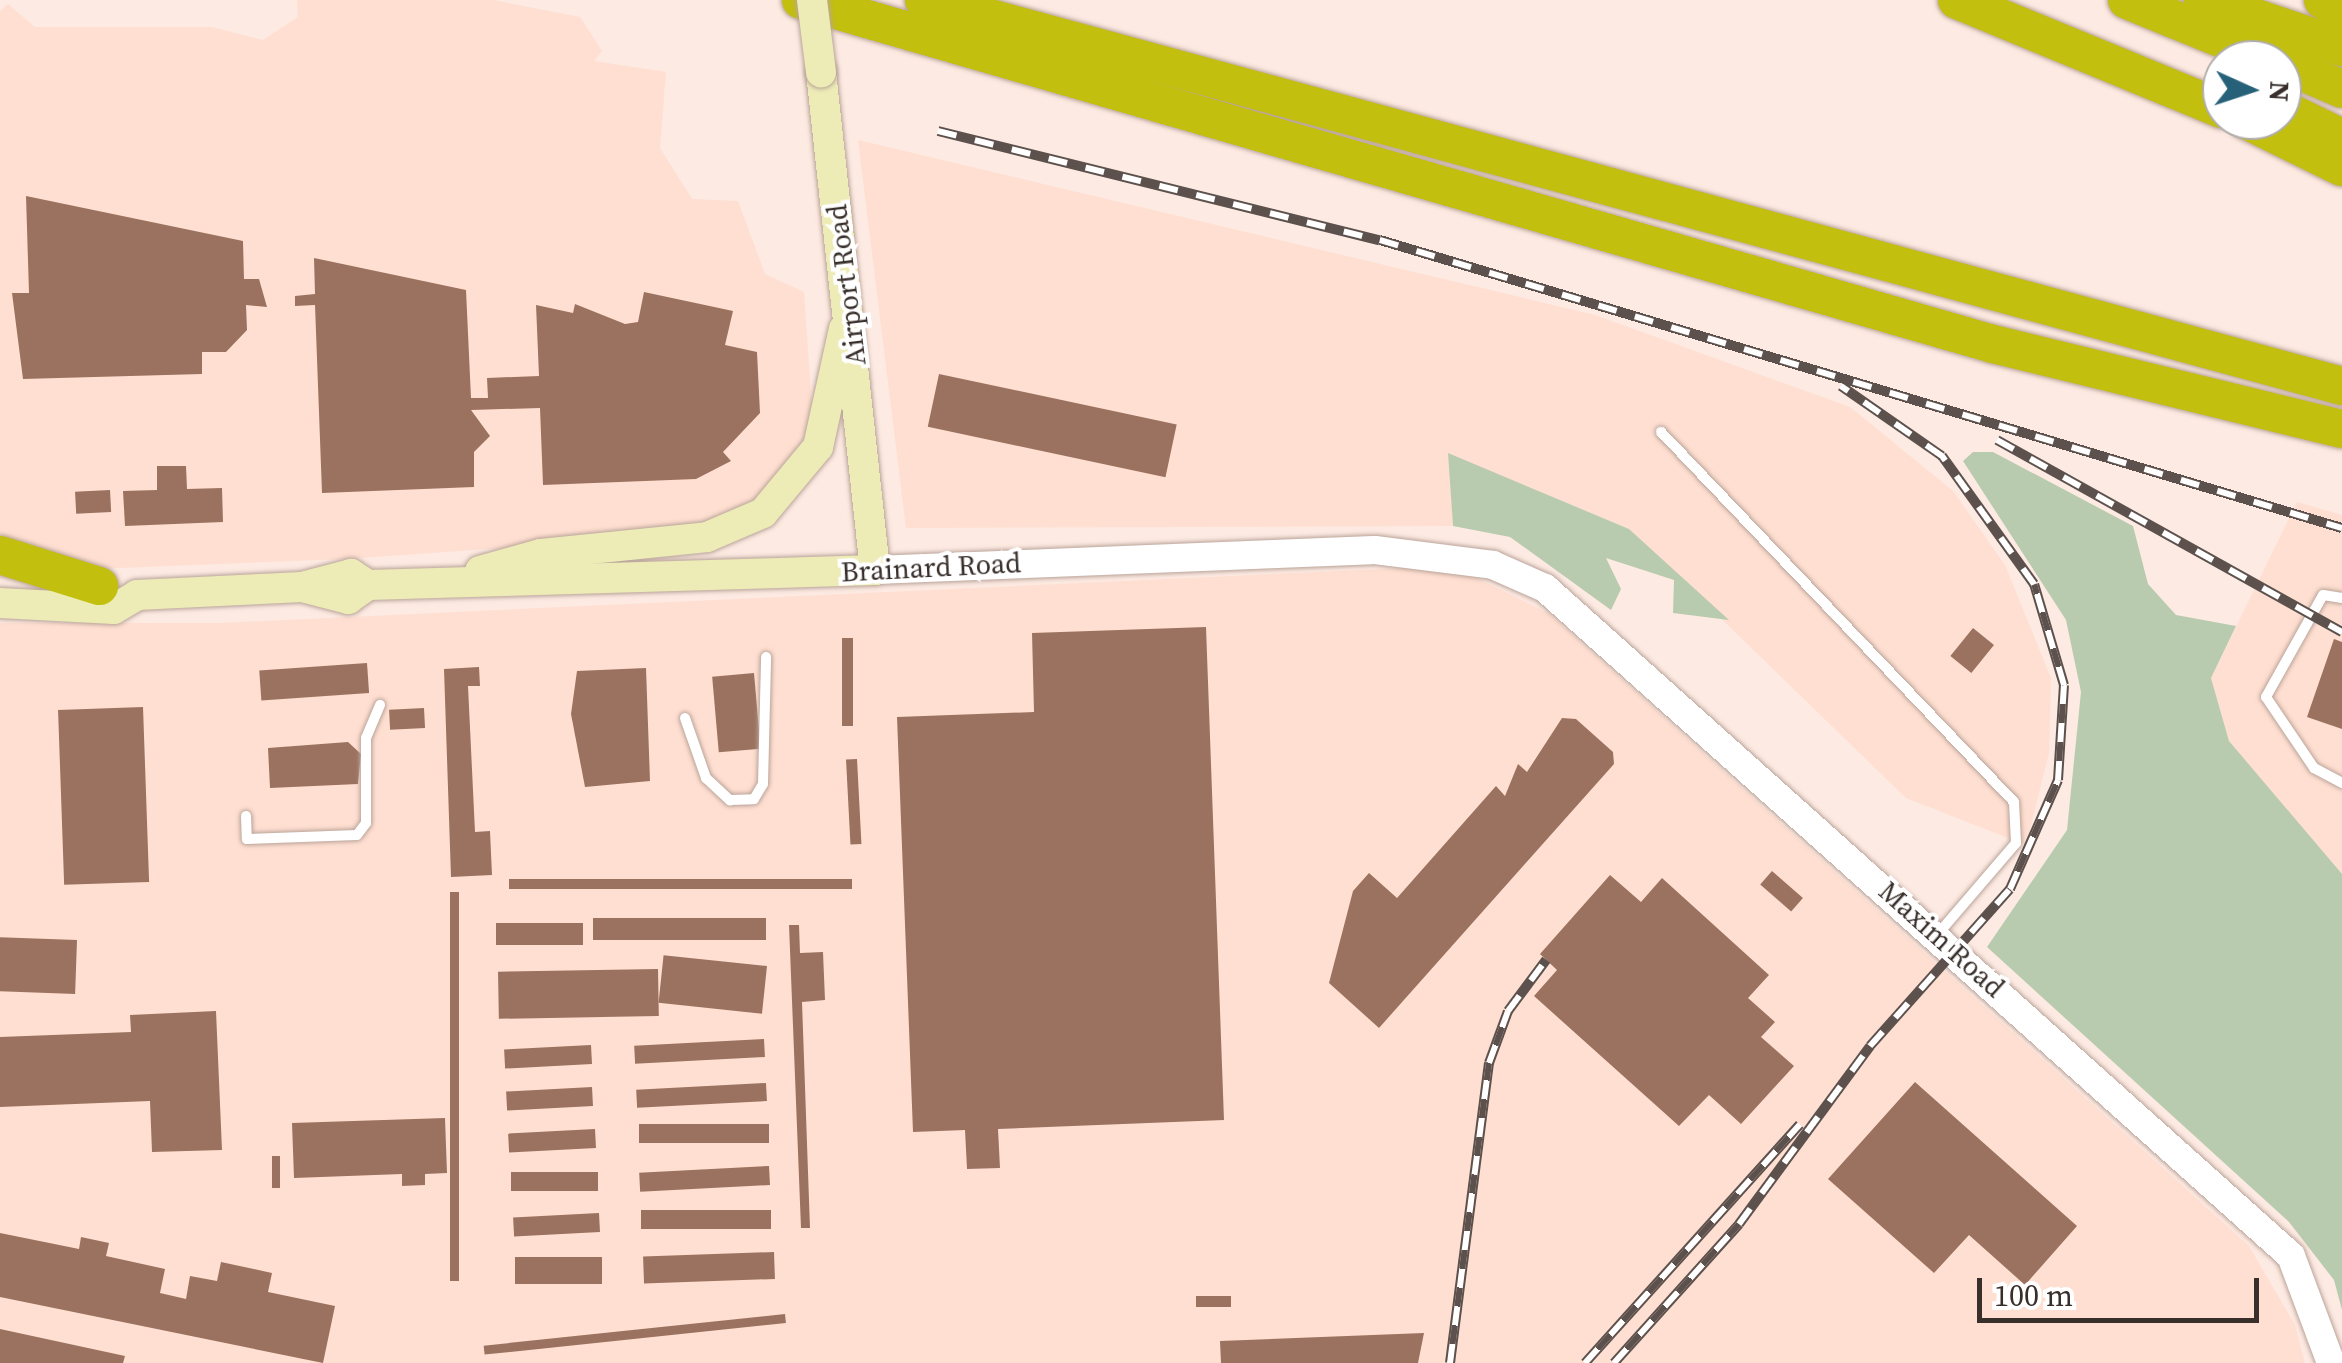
<!DOCTYPE html>
<html>
<head>
<meta charset="utf-8">
<style>
  body { margin:0 }
  #map { position:relative; width:2342px; height:1363px; overflow:hidden; background:#fdeae2; font-family:"Source Serif 4",serif }
  div>[style] { position:absolute }
  [style*='--x'] { left:calc(var(--x)*1px); top:calc(var(--y)*1px); width:calc(var(--w)*1px); rotate:calc(var(--a)*1deg) }
  .built>* { inset:0; background:#ffdfd1 }
  .green>* { inset:0; background:#b9cbaf }
  .building>* { inset:0; background:#9b7260; transform-origin:0 0 }
  .roads { filter:drop-shadow(0 0 2px #baa49a) drop-shadow(0 0 2px #baa49a) }
  .service>* { height:10px; margin:-5px; padding:0 5px; transform-origin:5px; border-radius:5px; background:#fff }
  .tertiary>* { height:28px; margin:-14px; padding:0 14px; transform-origin:14px; border-radius:14px; background:#fff }
  .secondary>* { height:30px; margin:-15px; padding:0 15px; transform-origin:15px; border-radius:15px; background:#edecb7 }
  .motorway>* { height:38px; margin:-19px; padding:0 19px; transform-origin:19px; border-radius:19px; background:#c2bf0f }
  .rail>* { height:10px; margin-top:-5px; transform-origin:0; background:repeating-linear-gradient(90deg,#fff 0 19px,#5c514d 0 38px); box-sizing:border-box; border-block:2px solid #5c514d }
  .bridges { filter:drop-shadow(0 0 2px #baa49a) drop-shadow(0 0 2px #baa49a) }
  .secondary-bridge>* { height:30px; margin:-15px; padding:0 15px; transform-origin:15px; border-radius:15px; background:#edecb7 }
  span { translate:-50% -50%; white-space:nowrap; text-align:center; line-height:1.15; -webkit-text-stroke:8px #fff; paint-order:stroke }
  .street-label { font-size:28px; color:#382f2b }
  .north { position:absolute; left:2202px; top:40px; width:100px; height:100px; box-sizing:border-box; background:#fff; border:2px solid #afacaa; border-radius:50%; rotate:93deg; font-size:28px; font-weight:700; line-height:40px; text-align:center; color:#382f2b }
  .north::after { content:''; display:block; margin:auto; width:35px; height:45px; background:#266179; clip-path:polygon(50% 0,100% 100%,50% 72%,0 100%) }
  .scale { position:absolute; left:1977px; top:1278px; width:282px; height:45px; box-sizing:border-box; border:5px solid #382f2b; border-top:0; padding-left:12px; font-size:30px; line-height:35px; white-space:nowrap; color:#382f2b; -webkit-text-stroke:8px #fff; paint-order:stroke }
</style>
</head>
<body>
<div id="map">
  <div class="built">
    <i style="clip-path:polygon(297px 0,493px 0,580px 17px,602px 51px,594px 61px,666px 72px,660px 148px,692px 199px,738px 201px,765px 274px,804px 292px,813px 424px,767px 499px,728px 519px,562px 544px,344px 559px,68px 570px,0 539px,0 11px,8px 4px,35px 27px,212px 27px,263px 40px,298px 17px)"></i>
    <i style="clip-path:polygon(858px 140px,1595px 315px,1850px 407px,1953px 491px,2005px 565px,2051px 678px,2049px 753px,2026px 845px,1906px 798px,1629px 529px,1449px 454px,1453px 526px,906px 528px)"></i>
    <i style="clip-path:polygon(2297px 502px,2342px 515px,2342px 874px,2229px 742px,2211px 678px)"></i>
    <i style="clip-path:polygon(1407px 568px,1473px 576px,1548px 613px,2249px 1246px,2295px 1325px,2305px 1363px,0 1363px,0 623px,219px 623px)"></i>
  </div>
  <div class="green">
    <i style="clip-path:polygon(1973px 452px,1993px 452px,2133px 526px,2148px 584px,2176px 615px,2236px 626px,2211px 678px,2229px 741px,2342px 874px,2342px 1310px,2334px 1280px,2289px 1222px,1987px 947px,2067px 830px,2081px 692px,2066px 620px,1963px 461px)"></i>
    <i style="clip-path:polygon(1448px 453px,1629px 529px,1729px 620px,1673px 613px,1674px 580px,1606px 558px,1621px 589px,1611px 610px,1510px 537px,1453px 526px)"></i>
  </div>
  <div class="building">
    <i style="clip-path:polygon(26px 196px,243px 241px,244px 279px,259px 279px,267px 307px,246px 305px,247px 330px,226px 352px,202px 352px,202px 374px,23px 379px,12px 293px,29px 293px)"></i>
    <i style="clip-path:polygon(314px 258px,466px 290px,471px 398px,488px 398px,487px 378px,539px 376px,536px 305px,573px 313px,575px 304px,625px 324px,638px 322px,644px 292px,733px 311px,725px 345px,757px 352px,760px 413px,723px 452px,731px 461px,696px 479px,543px 485px,540px 408px,471px 410px,490px 436px,474px 452px,474px 487px,322px 493px,315px 305px,295px 306px,295px 296px,315px 294px)"></i>
    <i style="left:939px;top:374px;width:243px;height:54px;rotate:12deg"></i>
    <i style="clip-path:polygon(157px 466px,186px 466px,187px 489px,222px 488px,223px 522px,125px 526px,123px 491px,157px 490px)"></i>
    <i style="left:110px;top:490px;width:22px;height:35px;rotate:87deg"></i>
    <i style="clip-path:polygon(1206px 627px,1224px 1120px,998px 1129px,1000px 1168px,967px 1169px,965px 1130px,913px 1132px,897px 717px,1034px 712px,1032px 633px)"></i>
    <i style="left:1973px;top:628px;width:27px;height:36px;rotate:39deg"></i>
    <i style="left:842px;top:638px;width:11px;height:88px"></i>
    <i style="clip-path:polygon(2334px 639px,2342px 642px,2342px 729px,2307px 717px)"></i>
    <i style="left:367px;top:663px;width:30px;height:108px;rotate:86deg"></i>
    <i style="clip-path:polygon(479px 667px,480px 686px,468px 686px,475px 832px,490px 831px,492px 875px,451px 877px,444px 669px)"></i>
    <i style="clip-path:polygon(646px 668px,650px 781px,585px 787px,571px 714px,577px 671px)"></i>
    <i style="left:754px;top:673px;width:76px;height:42px;rotate:85deg"></i>
    <i style="left:143px;top:707px;width:175px;height:85px;rotate:88deg"></i>
    <i style="left:424px;top:708px;width:20px;height:35px;rotate:87deg"></i>
    <i style="clip-path:polygon(1562px 718px,1576px 719px,1613px 752px,1614px 764px,1379px 1028px,1329px 983px,1353px 891px,1369px 873px,1397px 898px,1496px 786px,1505px 796px,1518px 764px,1527px 772px)"></i>
    <i style="clip-path:polygon(348px 742px,361px 754px,358px 784px,270px 788px,268px 748px)"></i>
    <i style="left:857px;top:759px;width:85px;height:11px;rotate:87deg"></i>
    <i style="left:1772px;top:871px;width:41px;height:18px;rotate:41deg"></i>
    <i style="clip-path:polygon(1610px 875px,1641px 902px,1662px 878px,1769px 975px,1748px 998px,1775px 1022px,1761px 1037px,1794px 1066px,1741px 1124px,1709px 1095px,1679px 1126px,1534px 996px,1557px 970px,1540px 954px)"></i>
    <i style="left:852px;top:879px;width:10px;height:343px;rotate:90deg"></i>
    <i style="left:450px;top:892px;width:9px;height:389px"></i>
    <i style="left:766px;top:918px;width:22px;height:173px;rotate:90deg"></i>
    <i style="left:583px;top:923px;width:22px;height:87px;rotate:90deg"></i>
    <i style="clip-path:polygon(789px 925px,799px 925px,800px 953px,823px 952px,825px 1000px,802px 1002px,810px 1228px,801px 1228px)"></i>
    <i style="left:77px;top:940px;width:54px;height:77px;rotate:92deg"></i>
    <i style="left:767px;top:966px;width:48px;height:104px;rotate:96deg"></i>
    <i style="left:658px;top:969px;width:47px;height:160px;rotate:89deg"></i>
    <i style="clip-path:polygon(216px 1011px,222px 1150px,152px 1152px,150px 1101px,0 1107px,0 1037px,131px 1032px,130px 1015px)"></i>
    <i style="left:764px;top:1039px;width:18px;height:130px;rotate:87deg"></i>
    <i style="left:591px;top:1045px;width:19px;height:87px;rotate:87deg"></i>
    <i style="clip-path:polygon(1915px 1082px,2077px 1226px,2025px 1285px,1969px 1235px,1934px 1273px,1828px 1179px)"></i>
    <i style="left:766px;top:1083px;width:18px;height:130px;rotate:87deg"></i>
    <i style="left:592px;top:1087px;width:19px;height:86px;rotate:87deg"></i>
    <i style="clip-path:polygon(445px 1118px,447px 1173px,425px 1174px,425px 1185px,402px 1186px,402px 1174px,294px 1178px,292px 1123px)"></i>
    <i style="left:769px;top:1124px;width:19px;height:130px;rotate:90deg"></i>
    <i style="left:595px;top:1129px;width:19px;height:87px;rotate:87deg"></i>
    <i style="left:272px;top:1156px;width:8px;height:32px"></i>
    <i style="left:769px;top:1166px;width:19px;height:130px;rotate:87deg"></i>
    <i style="left:598px;top:1172px;width:19px;height:87px;rotate:90deg"></i>
    <i style="left:771px;top:1210px;width:19px;height:130px;rotate:90deg"></i>
    <i style="left:599px;top:1213px;width:19px;height:86px;rotate:87deg"></i>
    <i style="clip-path:polygon(0 1233px,79px 1249px,81px 1237px,109px 1243px,106px 1256px,165px 1269px,160px 1293px,186px 1299px,190px 1276px,217px 1281px,221px 1262px,272px 1273px,268px 1292px,335px 1306px,323px 1363px,0 1297px)"></i>
    <i style="left:774px;top:1252px;width:27px;height:131px;rotate:88deg"></i>
    <i style="left:602px;top:1257px;width:27px;height:87px;rotate:90deg"></i>
    <i style="left:1231px;top:1296px;width:11px;height:35px;rotate:90deg"></i>
    <i style="left:785px;top:1314px;width:9px;height:303px;rotate:84deg"></i>
    <i style="clip-path:polygon(0 1329px,125px 1356px,123px 1363px,0 1363px)"></i>
    <i style="clip-path:polygon(1424px 1333px,1418px 1363px,1221px 1363px,1220px 1341px)"></i>
  </div>
  <div class="roads">
    <div class="service">
      <i style="--x:1661;--y:432;--w:511;--a:46.35"></i>
      <i style="--x:2014;--y:802;--w:41;--a:87.2"></i>
      <i style="--x:2016;--y:843;--w:120;--a:130.6"></i>
      <i style="--x:2342;--y:598;--w:19;--a:-171"></i>
      <i style="--x:2323;--y:595;--w:117;--a:119.2"></i>
      <i style="--x:2266;--y:697;--w:86;--a:55.9"></i>
      <i style="--x:2314;--y:768;--w:32;--a:28"></i>
      <i style="--x:685;--y:718;--w:64;--a:70.7"></i>
      <i style="--x:706;--y:778;--w:33;--a:43"></i>
      <i style="--x:730;--y:800;--w:24;--a:-2"></i>
      <i style="--x:754;--y:799;--w:17;--a:-59"></i>
      <i style="--x:763;--y:784;--w:127;--a:-88.6"></i>
      <i style="--x:246;--y:816;--w:23;--a:88"></i>
      <i style="--x:247;--y:839;--w:110;--a:-2.1"></i>
      <i style="--x:357;--y:835;--w:15;--a:-53"></i>
      <i style="--x:366;--y:823;--w:85;--a:-90"></i>
      <i style="--x:366;--y:738;--w:36;--a:-67"></i>
    </div>
    <div class="tertiary">
      <i style="--x:875;--y:570;--w:500;--a:-2.29"></i>
      <i style="--x:1375;--y:550;--w:119;--a:7.2"></i>
      <i style="--x:1493;--y:565;--w:57;--a:23.9"></i>
      <i style="--x:1545;--y:588;--w:1001;--a:41.84"></i>
      <i style="--x:2291;--y:1256;--w:114;--a:69.5"></i>
    </div>
    <div class="secondary">
      <i style="--x:480;--y:571;--w:63;--a:-15.6"></i>
      <i style="--x:541;--y:554;--w:167;--a:-5.8"></i>
      <i style="--x:707;--y:537;--w:61;--a:-23.2"></i>
      <i style="--x:763;--y:513;--w:86;--a:-50.2"></i>
      <i style="--x:818;--y:447;--w:121;--a:-77.6"></i>
      <i style="--x:302;--y:587;--w:48;--a:14.6"></i>
      <i style="--x:348;--y:599;--w:24;--a:-35"></i>
      <i style="--x:368;--y:585;--w:507;--a:-1.69"></i>
      <i style="--x:875;--y:570;--w:501;--a:-96.19"></i>
      <i style="--x:0;--y:603;--w:114;--a:3"></i>
      <i style="--x:114;--y:609;--w:27;--a:-31"></i>
      <i style="--x:137;--y:595;--w:165;--a:-2.8"></i>
      <i style="--x:302;--y:587;--w:51;--a:-14.9"></i>
      <i style="--x:351;--y:574;--w:20;--a:33"></i>
    </div>
    <div class="motorway">
      <i style="--x:801;--y:0;--w:1241;--a:16.1"></i>
      <i style="--x:1993;--y:344;--w:359;--a:13.7"></i>
      <i style="--x:924;--y:0;--w:1470;--a:15.23"></i>
      <i style="--x:1957;--y:0;--w:287;--a:22.4"></i>
      <i style="--x:2127;--y:0;--w:159;--a:22.2"></i>
      <i style="--x:2203;--y:0;--w:147;--a:18.7"></i>
      <i style="--x:2323;--y:0;--w:21;--a:28"></i>
      <i style="--x:2282;--y:63;--w:65;--a:23.4"></i>
      <i style="--x:2289;--y:112;--w:59;--a:26.1"></i>
      <i style="--x:2246;--y:120;--w:107;--a:26.1"></i>
      <i style="--x:0;--y:555;--w:104;--a:17.4"></i>
    </div>
  </div>
  <div class="rail">
    <i style="--x:938;--y:131;--w:455;--a:13.9"></i>
    <i style="--x:1380;--y:240;--w:1004;--a:16.67"></i>
    <i style="--x:1997;--y:440;--w:395;--a:29.1"></i>
    <i style="--x:1450;--y:1363;--w:303;--a:-82.6"></i>
    <i style="--x:1489;--y:1063;--w:55;--a:-69.9"></i>
    <i style="--x:1508;--y:1011;--w:64;--a:-53.3"></i>
    <i style="--x:1585;--y:1363;--w:321;--a:-48"></i>
    <i style="--x:1614;--y:1363;--w:187;--a:-48"></i>
    <i style="--x:1739;--y:1224;--w:221;--a:-53.6"></i>
    <i style="--x:1870;--y:1046;--w:210;--a:-48.3"></i>
    <i style="--x:2010;--y:889;--w:119;--a:-66.2"></i>
    <i style="--x:2058;--y:780;--w:95;--a:-86.4"></i>
    <i style="--x:2064;--y:685;--w:105;--a:-106.5"></i>
    <i style="--x:2034;--y:584;--w:158;--a:-125.7"></i>
    <i style="--x:1942;--y:456;--w:123;--a:-145.3"></i>
  </div>
  <div class="bridges">
    <div class="secondary-bridge">
      <i style="--x:812;--y:0;--w:73;--a:82.9"></i>
    </div>
  </div>
  <div class="street-label">
    <span style="left:846px;top:285px;rotate:-97deg">Airport Road</span>
    <span style="left:931px;top:567px;rotate:-3deg">Brainard Road</span>
    <span style="left:1942px;top:939px;rotate:42deg">Maxim Road</span>
  </div>
  <div class="north">N</div>
  <div class="scale">100 m</div>
</div>
</body>
</html>
